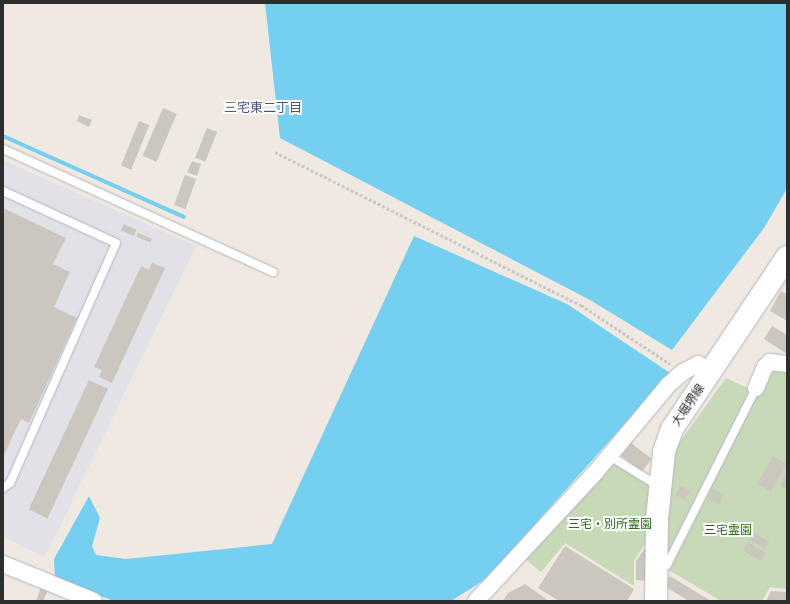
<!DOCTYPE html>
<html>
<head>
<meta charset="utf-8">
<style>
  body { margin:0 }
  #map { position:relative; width:790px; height:604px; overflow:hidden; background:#efe9e1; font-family:Commissioner,"Noto Sans JP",sans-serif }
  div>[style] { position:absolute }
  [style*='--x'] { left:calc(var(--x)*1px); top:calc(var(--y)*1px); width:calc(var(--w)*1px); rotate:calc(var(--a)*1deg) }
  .industrial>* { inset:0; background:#e3e1e8 }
  .cemetery>* { inset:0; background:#c8d9b8 }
  .water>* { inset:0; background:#75cff0 }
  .stream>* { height:4px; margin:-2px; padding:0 2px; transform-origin:2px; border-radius:2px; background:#75cff0 }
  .building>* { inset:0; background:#cbc7bf; transform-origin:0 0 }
  .path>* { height:2.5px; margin-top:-1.25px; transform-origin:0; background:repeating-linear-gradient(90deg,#c9c9c9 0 3px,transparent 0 5px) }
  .roads { filter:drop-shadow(0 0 1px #b4b7c1) drop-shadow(0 0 1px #b4b7c1) }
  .service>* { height:8px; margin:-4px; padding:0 4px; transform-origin:4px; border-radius:4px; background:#fff }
  .minor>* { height:16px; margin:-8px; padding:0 8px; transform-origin:8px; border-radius:8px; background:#fff }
  .secondary>* { height:22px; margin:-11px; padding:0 11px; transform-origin:11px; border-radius:11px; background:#fff }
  span { translate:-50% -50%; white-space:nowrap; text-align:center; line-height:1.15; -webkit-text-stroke:4px #fff; paint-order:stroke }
  .street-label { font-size:12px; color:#2e2e2e }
  .park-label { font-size:12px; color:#2c6e1b }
  .neighbourhood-label { font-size:13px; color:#4d5680 }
  .frame { position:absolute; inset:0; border:4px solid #2e2e2e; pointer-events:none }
</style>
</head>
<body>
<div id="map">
  <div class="industrial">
    <i style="clip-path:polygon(3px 160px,196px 246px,45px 557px,3px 537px)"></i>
  </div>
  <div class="cemetery">
    <i style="clip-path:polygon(770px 370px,787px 371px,787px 589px,770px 587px,762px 601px,721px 601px,667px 569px,667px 490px,676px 447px,726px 378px,758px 393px)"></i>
    <i style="clip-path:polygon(612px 463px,651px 486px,648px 539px,634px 561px,634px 586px,565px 543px,541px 572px,524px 558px)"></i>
  </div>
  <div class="water">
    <i style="clip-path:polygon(265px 3px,787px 3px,787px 183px,785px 192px,764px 228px,672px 350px,590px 300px,280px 138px)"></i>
    <i style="clip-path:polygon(414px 236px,567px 304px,670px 373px,486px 579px,451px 601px,114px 601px,55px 579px,54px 559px,89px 496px,100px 518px,92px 546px,96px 555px,126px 559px,272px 544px)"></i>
  </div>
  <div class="stream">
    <i style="--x:3;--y:136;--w:198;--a:24.1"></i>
  </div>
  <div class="building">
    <i style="left:163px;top:108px;width:15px;height:52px;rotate:23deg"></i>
    <i style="clip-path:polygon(79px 115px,92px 120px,89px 127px,77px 121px)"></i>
    <i style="left:139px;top:121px;width:11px;height:48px;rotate:22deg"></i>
    <i style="left:207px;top:128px;width:11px;height:32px;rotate:22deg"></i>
    <i style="clip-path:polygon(192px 161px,201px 164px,197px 176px,187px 172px)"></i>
    <i style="left:185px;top:175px;width:12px;height:32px;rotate:20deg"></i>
    <i style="clip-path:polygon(3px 208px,66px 238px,53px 264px,70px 272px,54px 307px,77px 318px,29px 423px,21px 419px,3px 457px)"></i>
    <i style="left:124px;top:224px;width:14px;height:7px;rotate:25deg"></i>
    <i style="left:138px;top:233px;width:15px;height:4px;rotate:23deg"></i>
    <i style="clip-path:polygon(152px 263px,165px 268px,112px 383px,99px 377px,102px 370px,94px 367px,141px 266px,149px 270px)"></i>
    <i style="clip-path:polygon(781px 291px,787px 294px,787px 321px,770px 311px)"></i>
    <i style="clip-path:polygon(772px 326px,787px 335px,787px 354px,764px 339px)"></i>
    <i style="left:89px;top:380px;width:21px;height:143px;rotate:25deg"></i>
    <i style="left:631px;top:443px;width:26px;height:16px;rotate:37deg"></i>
    <i style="left:773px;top:456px;width:16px;height:32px;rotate:30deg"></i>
    <i style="clip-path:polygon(787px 471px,787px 489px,780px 486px)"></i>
    <i style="left:680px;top:486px;width:11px;height:10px;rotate:27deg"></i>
    <i style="left:713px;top:489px;width:12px;height:11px;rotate:24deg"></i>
    <i style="clip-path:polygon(709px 520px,718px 524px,716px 529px,706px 525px)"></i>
    <i style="left:755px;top:533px;width:17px;height:9px;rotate:33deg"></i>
    <i style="left:748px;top:542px;width:21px;height:10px;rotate:31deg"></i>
    <i style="clip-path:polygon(647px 545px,649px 581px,636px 580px,636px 561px)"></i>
    <i style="clip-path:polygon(565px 546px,634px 589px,627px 601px,559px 601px,538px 588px)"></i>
    <i style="clip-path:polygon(670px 576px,711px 601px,689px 601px,664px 586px)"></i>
    <i style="clip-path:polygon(525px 584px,549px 601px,503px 601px,508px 593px)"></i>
    <i style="clip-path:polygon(41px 587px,48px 590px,43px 601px,36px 601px)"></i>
    <i style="clip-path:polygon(771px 591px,787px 592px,787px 601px,766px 601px)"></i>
  </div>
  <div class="path">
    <i style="--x:275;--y:152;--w:342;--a:26.6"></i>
    <i style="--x:581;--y:305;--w:107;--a:33.5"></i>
  </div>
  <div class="roads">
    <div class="service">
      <i style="--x:3;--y:149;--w:297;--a:24.5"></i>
      <i style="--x:3;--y:191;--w:124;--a:24.7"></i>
      <i style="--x:116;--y:243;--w:262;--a:113.8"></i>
      <i style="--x:10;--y:483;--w:9;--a:144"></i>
      <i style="--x:610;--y:456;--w:57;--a:32"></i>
      <i style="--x:657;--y:567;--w:10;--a:-11"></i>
      <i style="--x:667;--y:565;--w:198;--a:-63.3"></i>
    </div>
    <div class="minor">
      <i style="--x:756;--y:388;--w:23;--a:-67"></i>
      <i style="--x:765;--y:367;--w:7;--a:-45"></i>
      <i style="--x:770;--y:362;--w:17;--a:7"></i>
      <i style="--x:3;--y:564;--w:98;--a:22.1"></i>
      <i style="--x:476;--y:601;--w:175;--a:-47.1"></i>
      <i style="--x:595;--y:473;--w:114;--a:-50.3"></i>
      <i style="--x:668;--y:385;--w:20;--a:-41"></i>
      <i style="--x:683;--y:372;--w:17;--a:-28"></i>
      <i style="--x:698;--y:364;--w:16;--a:27"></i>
    </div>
    <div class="secondary">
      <i style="--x:656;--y:601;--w:82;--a:-89.3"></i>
      <i style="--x:657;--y:519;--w:67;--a:-84"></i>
      <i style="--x:664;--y:452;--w:24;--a:-71"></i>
      <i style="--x:672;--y:429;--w:207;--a:-56.2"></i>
    </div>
  </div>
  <div class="street-label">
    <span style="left:688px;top:405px;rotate:-56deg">大堀堺線</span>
  </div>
  <div class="park-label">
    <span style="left:610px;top:524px">三宅・別所霊園</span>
    <span style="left:728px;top:530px">三宅霊園</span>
  </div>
  <div class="neighbourhood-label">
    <span style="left:263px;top:107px">三宅東二丁目</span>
  </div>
  <div class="frame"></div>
</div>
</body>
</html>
